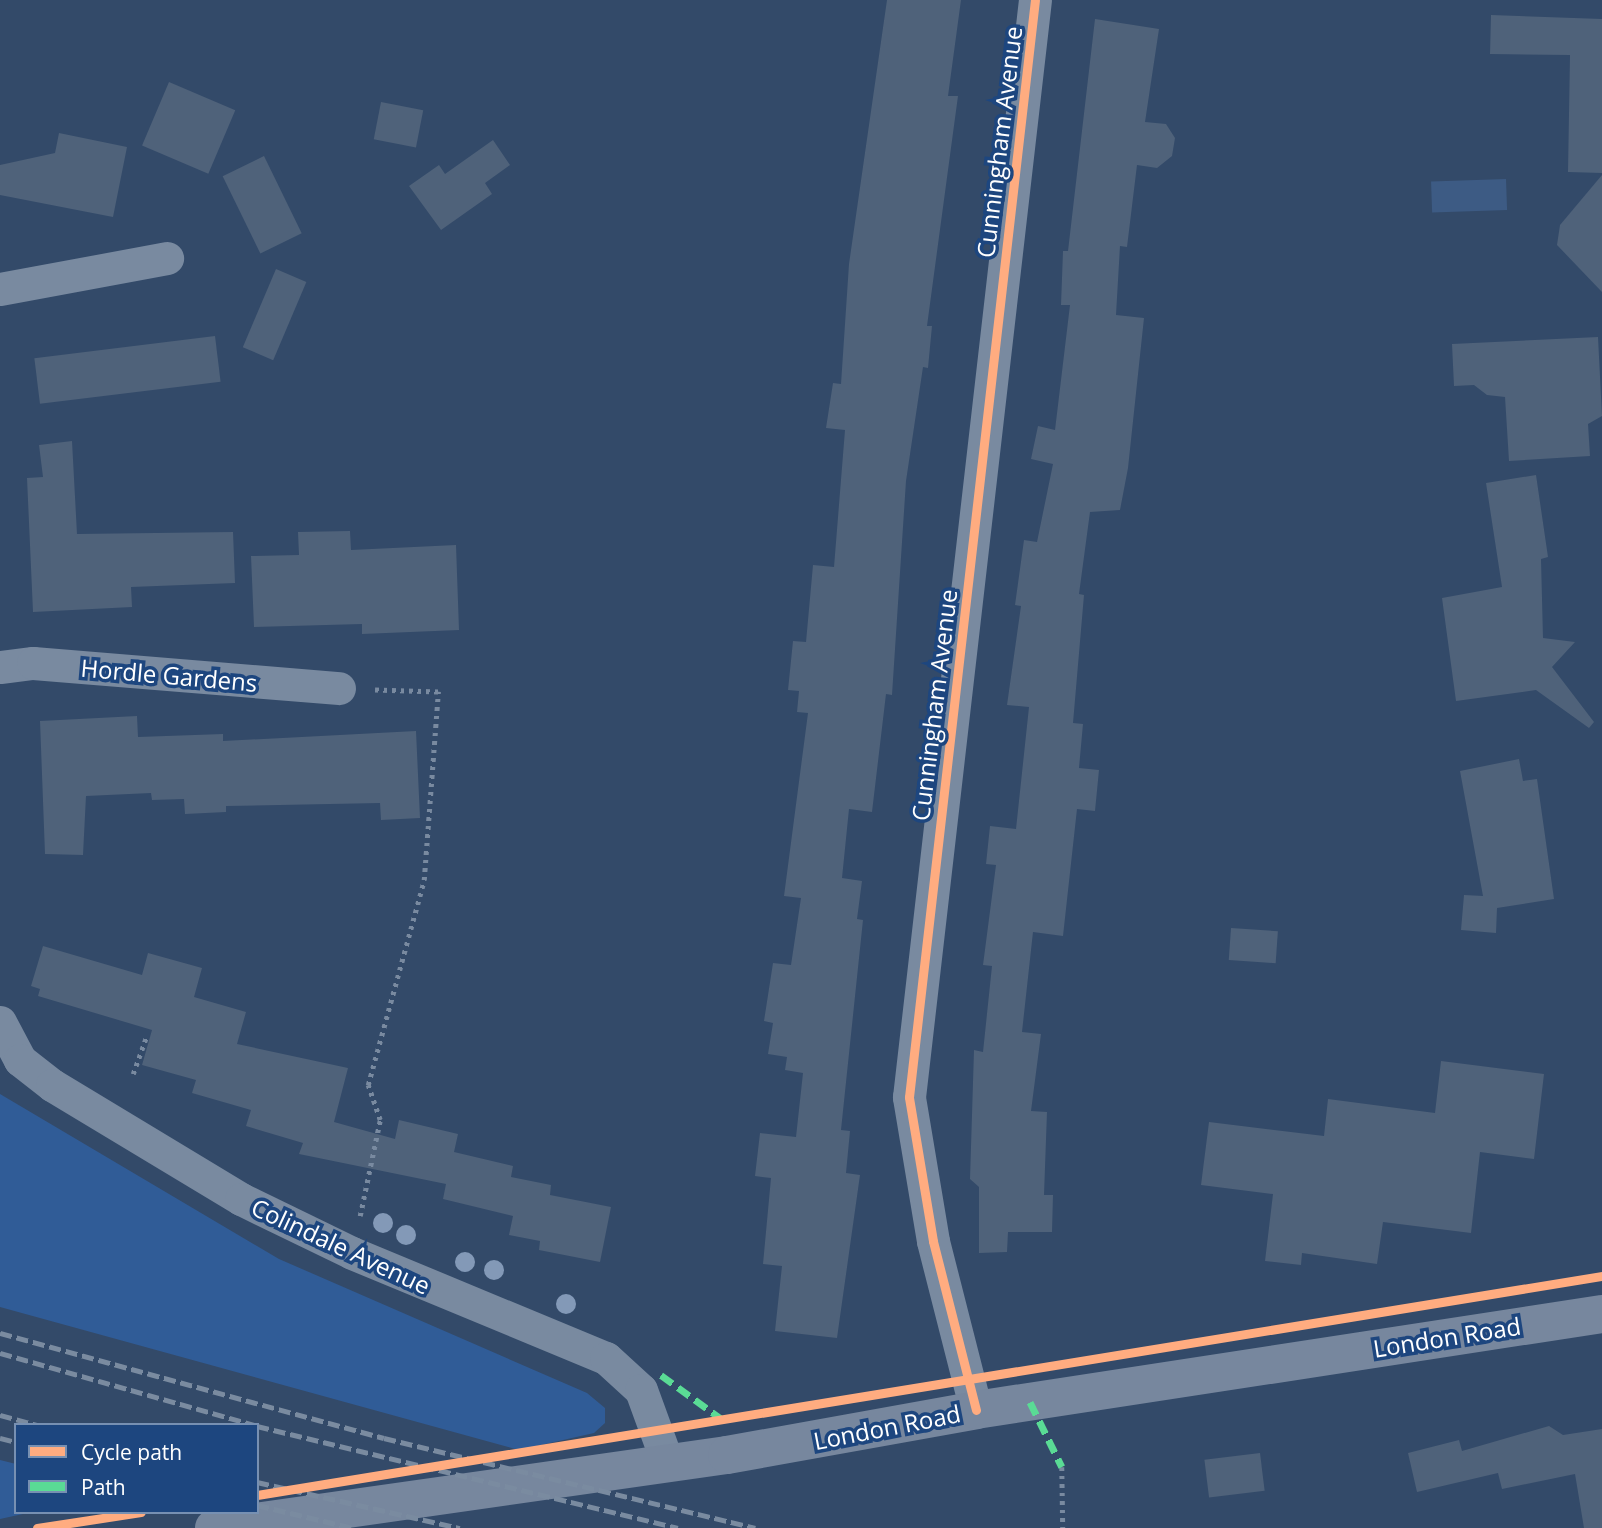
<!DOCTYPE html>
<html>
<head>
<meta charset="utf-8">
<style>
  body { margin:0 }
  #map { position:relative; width:1602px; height:1528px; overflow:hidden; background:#334a69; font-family:"Open Sans",sans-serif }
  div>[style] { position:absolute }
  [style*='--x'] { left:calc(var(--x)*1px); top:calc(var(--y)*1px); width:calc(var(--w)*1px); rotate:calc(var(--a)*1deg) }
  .green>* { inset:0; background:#305c97 }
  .water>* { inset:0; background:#3d5b84; transform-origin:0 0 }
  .building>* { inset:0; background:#4f627a; transform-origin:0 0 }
  .path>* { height:4.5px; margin-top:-2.25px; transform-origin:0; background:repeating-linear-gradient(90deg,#798aa0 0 3.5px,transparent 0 8.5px) }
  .minor>* { height:33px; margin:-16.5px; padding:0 16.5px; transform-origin:16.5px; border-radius:16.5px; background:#798aa0 }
  .primary>* { height:38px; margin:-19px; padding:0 19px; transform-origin:19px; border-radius:19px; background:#77879e }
  .rail>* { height:5px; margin-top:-2.5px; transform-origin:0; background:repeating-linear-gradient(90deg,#7a8ba0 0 12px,transparent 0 17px) }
  .quiet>* { height:7px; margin-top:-3.5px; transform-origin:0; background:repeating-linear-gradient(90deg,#5adb95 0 14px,transparent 0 21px) }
  .cycleway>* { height:9px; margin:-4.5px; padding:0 4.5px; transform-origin:4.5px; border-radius:4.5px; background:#ffac80 }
  .trees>* { width:20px; height:20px; margin:-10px; border-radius:50%; background:#8399b7 }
  span { translate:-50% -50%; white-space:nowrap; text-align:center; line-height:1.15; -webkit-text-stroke:7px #1d467f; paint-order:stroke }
  .street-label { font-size:24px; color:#fff }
  .legend { position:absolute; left:14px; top:1423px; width:245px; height:91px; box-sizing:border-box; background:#1d467f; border:2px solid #7790b2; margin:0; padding:9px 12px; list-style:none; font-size:21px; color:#fff }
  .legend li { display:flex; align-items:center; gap:14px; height:35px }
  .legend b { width:35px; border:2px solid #7790b2 }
</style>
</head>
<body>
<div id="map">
  <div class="green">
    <i style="clip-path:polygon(0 1094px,279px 1259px,587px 1393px,605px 1408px,605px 1423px,594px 1433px,519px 1450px,0 1307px)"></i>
    <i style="clip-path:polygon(0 1460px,16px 1464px,16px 1512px,32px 1512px,0 1519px)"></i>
  </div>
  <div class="water">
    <i style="left:1506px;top:179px;width:31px;height:75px;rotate:88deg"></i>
  </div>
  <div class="building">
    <i style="clip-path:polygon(887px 0,961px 0,948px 96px,958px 96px,927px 326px,932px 326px,928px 368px,923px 367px,906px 481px,892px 695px,886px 694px,872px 812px,849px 809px,842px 878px,862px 881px,857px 919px,863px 920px,841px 1130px,850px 1131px,846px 1173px,860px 1175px,837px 1338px,775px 1331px,782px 1266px,763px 1264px,771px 1178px,755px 1176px,760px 1133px,796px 1137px,803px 1073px,785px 1070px,787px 1057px,768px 1054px,773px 1023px,764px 1021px,773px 963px,791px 965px,801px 898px,784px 896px,808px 713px,797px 712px,799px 691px,788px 690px,793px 641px,806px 642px,813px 565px,834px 567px,845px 430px,826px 428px,833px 383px,841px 384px,849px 264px)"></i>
    <i style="clip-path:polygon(1491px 15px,1602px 19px,1602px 173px,1568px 172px,1570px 55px,1490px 54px)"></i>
    <i style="clip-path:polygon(1095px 19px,1159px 29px,1145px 122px,1166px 124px,1175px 138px,1172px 156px,1157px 168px,1137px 165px,1127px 247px,1120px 246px,1116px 315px,1144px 318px,1128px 468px,1120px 510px,1090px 512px,1079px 594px,1084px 595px,1073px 723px,1083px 724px,1079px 768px,1099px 770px,1095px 811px,1077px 809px,1063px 936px,1033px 932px,1022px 1032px,1041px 1034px,1031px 1111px,1047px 1112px,1044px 1195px,1053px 1195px,1052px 1232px,1008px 1232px,1007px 1252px,979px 1253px,979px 1187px,970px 1179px,974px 1050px,983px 1052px,992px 966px,983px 965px,996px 865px,986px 864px,990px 826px,1016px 829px,1029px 707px,1007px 705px,1021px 606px,1015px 605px,1024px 540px,1037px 542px,1053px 464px,1031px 459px,1038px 426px,1055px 430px,1070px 305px,1061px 305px,1063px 251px,1068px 251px)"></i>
    <i style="left:169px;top:82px;width:72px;height:69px;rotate:23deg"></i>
    <i style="left:381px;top:102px;width:43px;height:38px;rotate:11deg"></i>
    <i style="clip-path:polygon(59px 133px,127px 147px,113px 217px,0 195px,0 165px,55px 153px)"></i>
    <i style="clip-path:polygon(493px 140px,510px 165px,485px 183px,492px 194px,441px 230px,409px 186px,439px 165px,445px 174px)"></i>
    <i style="left:264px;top:156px;width:86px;height:46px;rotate:64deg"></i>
    <i style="clip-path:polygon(1602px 175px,1602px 292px,1557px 245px,1560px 225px)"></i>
    <i style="left:276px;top:269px;width:33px;height:85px;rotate:23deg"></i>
    <i style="left:215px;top:336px;width:46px;height:182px;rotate:83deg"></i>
    <i style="clip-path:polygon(1598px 337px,1602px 416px,1588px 424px,1590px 456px,1509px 461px,1505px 397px,1487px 395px,1474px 385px,1454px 386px,1452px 344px)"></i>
    <i style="clip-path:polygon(72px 441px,77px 534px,233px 532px,235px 583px,131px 587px,132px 607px,33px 612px,27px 478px,43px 477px,39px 445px)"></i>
    <i style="clip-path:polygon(1536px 475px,1548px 557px,1541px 559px,1543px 638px,1575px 642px,1552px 667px,1594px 722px,1589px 728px,1536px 690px,1456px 701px,1442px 598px,1502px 587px,1486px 483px)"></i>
    <i style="clip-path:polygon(350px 531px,351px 550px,456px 545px,459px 630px,362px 634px,362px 624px,254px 627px,251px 556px,299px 555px,298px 532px)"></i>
    <i style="clip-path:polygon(137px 716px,138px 737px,223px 734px,223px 741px,416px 731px,420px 818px,381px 820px,380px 803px,226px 806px,226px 812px,185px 814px,184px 799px,152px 800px,151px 793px,86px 796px,83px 855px,45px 854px,40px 721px)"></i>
    <i style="clip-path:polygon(1519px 759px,1523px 781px,1537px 779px,1554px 899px,1497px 908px,1496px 933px,1461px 930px,1464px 895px,1483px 896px,1460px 771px)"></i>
    <i style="left:1231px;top:928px;width:47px;height:32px;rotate:4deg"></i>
    <i style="clip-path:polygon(43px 946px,142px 975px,148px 953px,202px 968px,194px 997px,246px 1012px,237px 1044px,348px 1068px,334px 1122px,395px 1139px,399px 1120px,458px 1134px,454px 1152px,513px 1166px,511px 1177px,551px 1185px,550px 1195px,611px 1207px,600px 1262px,539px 1250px,540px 1241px,509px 1235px,513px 1216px,443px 1199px,446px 1184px,299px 1154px,303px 1143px,246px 1126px,251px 1110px,192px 1093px,196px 1080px,142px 1065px,152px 1030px,38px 996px,40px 989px,31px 986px)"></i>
    <i style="clip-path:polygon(1441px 1061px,1544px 1074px,1534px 1159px,1480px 1152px,1471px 1233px,1383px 1222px,1377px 1264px,1302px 1253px,1301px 1265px,1265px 1261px,1273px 1194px,1201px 1185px,1209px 1122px,1324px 1136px,1328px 1099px,1435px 1113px)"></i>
    <i style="clip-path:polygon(1549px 1426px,1563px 1435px,1602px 1429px,1602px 1528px,1584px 1528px,1575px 1474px,1502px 1489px,1498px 1473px,1417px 1492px,1408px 1453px,1459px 1440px,1462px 1451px)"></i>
    <i style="left:1260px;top:1453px;width:38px;height:56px;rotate:83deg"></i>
  </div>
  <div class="path">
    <i style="--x:133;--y:1074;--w:41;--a:-70.3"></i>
    <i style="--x:360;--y:1216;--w:98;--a:-78.2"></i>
    <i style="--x:380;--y:1120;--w:37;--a:-109"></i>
    <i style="--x:368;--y:1085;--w:213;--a:-74.7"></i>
    <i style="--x:424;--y:880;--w:189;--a:-85.7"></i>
    <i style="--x:438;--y:692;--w:63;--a:-178.2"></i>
    <i style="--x:1062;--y:1467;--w:61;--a:89.1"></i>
  </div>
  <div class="minor">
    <i style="--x:0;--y:289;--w:170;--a:-10.5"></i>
    <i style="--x:0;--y:667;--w:33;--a:-7"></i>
    <i style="--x:33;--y:663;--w:307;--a:4.7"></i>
    <i style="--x:0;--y:1022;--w:43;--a:62.2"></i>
    <i style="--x:20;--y:1060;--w:41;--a:38"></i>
    <i style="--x:52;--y:1085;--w:221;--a:31.1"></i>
    <i style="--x:241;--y:1199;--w:123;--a:25.9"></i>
    <i style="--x:352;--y:1253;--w:275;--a:22.5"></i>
    <i style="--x:606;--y:1358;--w:47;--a:42.4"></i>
    <i style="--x:641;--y:1390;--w:79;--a:70"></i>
    <i style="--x:976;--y:1410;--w:174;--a:-104.3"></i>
    <i style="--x:933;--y:1241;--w:146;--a:-99.5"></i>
    <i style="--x:909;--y:1097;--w:1104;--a:-83.45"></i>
  </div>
  <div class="primary">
    <i style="--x:214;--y:1528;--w:518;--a:-8.1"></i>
    <i style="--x:727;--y:1455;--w:253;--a:-10.2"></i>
    <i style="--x:976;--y:1410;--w:633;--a:-8.72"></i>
  </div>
  <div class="rail">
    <i style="--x:0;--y:1333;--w:398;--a:15.3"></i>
    <i style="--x:384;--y:1438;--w:382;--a:13.6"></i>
    <i style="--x:0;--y:1353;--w:264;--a:15.8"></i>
    <i style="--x:0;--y:1415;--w:38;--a:15"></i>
    <i style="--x:257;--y:1426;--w:433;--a:13.6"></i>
    <i style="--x:0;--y:1438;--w:16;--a:14"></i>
    <i style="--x:257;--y:1482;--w:208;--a:12.8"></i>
    <i style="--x:257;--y:1505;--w:99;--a:13.5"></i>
  </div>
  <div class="quiet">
    <i style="--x:661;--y:1375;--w:77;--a:36"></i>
    <i style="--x:1030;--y:1402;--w:72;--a:63.8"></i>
  </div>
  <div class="cycleway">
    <i style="--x:976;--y:1410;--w:174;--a:-104.3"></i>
    <i style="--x:933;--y:1241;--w:146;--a:-99.5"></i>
    <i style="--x:909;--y:1097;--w:1104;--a:-83.45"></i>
    <i style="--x:257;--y:1495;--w:1363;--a:-9.25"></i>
    <i style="--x:37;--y:1528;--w:105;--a:-8.7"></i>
  </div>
  <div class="trees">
    <i style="left:383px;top:1223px"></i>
    <i style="left:406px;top:1235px"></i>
    <i style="left:465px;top:1262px"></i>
    <i style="left:494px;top:1270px"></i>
    <i style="left:566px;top:1304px"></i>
  </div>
  <div class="street-label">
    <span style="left:999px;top:142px;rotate:-83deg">Cunningham Avenue</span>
    <span style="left:169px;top:675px;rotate:5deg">Hordle Gardens</span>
    <span style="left:934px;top:705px;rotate:-83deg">Cunningham Avenue</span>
    <span style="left:341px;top:1246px;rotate:25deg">Colindale Avenue</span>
    <span style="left:1447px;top:1337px;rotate:-9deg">London Road</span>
    <span style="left:887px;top:1427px;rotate:-11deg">London Road</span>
  </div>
  <ul class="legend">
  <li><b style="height:9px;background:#ffac80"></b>Cycle path</li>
  <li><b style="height:9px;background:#5adb95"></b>Path</li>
  </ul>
</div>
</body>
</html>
